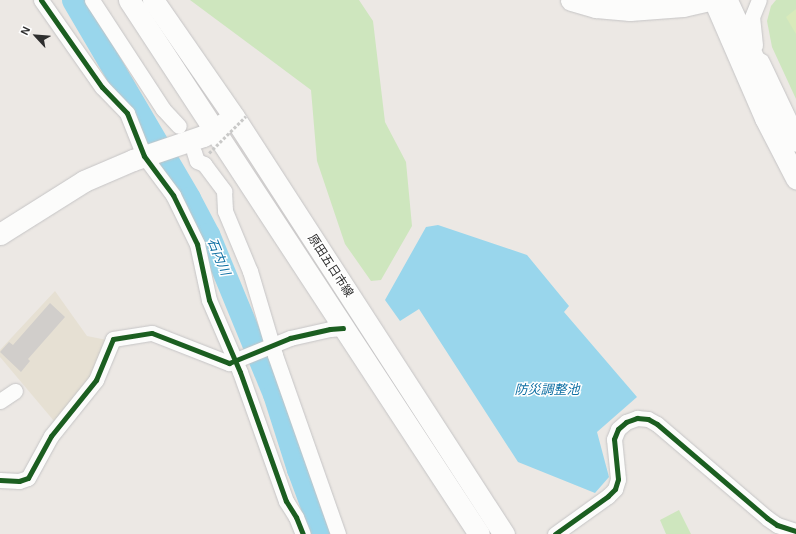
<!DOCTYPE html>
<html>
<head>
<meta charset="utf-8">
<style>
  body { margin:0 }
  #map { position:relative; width:796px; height:534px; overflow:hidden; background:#ece8e4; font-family:Arial,"Noto Sans JP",sans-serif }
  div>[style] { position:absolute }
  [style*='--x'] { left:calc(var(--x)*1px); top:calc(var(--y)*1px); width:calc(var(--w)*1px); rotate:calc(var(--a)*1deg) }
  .education>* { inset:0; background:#e6e0d3 }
  .green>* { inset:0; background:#cee6be }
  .pitch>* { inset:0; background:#d9eabb }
  .water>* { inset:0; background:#99d6ec }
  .river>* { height:23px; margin:-11.5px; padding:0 11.5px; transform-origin:11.5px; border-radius:11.5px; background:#99d6ec }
  .building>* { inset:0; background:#d1cecb }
  .roads { filter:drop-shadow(0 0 1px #c5c4c5) drop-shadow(0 0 1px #c5c4c5) }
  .street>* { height:15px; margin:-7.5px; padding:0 7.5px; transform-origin:7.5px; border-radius:7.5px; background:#fcfcfb }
  .secondary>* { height:21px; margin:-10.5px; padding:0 10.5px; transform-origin:10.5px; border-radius:10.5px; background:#fcfcfb }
  .path-bridge>* { height:2.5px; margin-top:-1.25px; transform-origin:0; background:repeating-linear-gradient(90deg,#c9c9c8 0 3px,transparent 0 5px) }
  .cycleway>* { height:5px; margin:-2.5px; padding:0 2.5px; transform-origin:2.5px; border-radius:2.5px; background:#1b5e20 }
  span { translate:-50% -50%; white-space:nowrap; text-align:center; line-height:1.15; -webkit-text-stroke:3px #fff; paint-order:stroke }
  .street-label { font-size:12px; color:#2e2e2e }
  .water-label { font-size:13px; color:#0d6fa3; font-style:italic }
  .north { position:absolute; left:16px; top:16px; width:40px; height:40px; -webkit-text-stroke:3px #fff; paint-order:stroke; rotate:296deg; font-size:11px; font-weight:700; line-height:16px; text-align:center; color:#2e2e2e }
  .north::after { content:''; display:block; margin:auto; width:14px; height:18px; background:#2e2e2e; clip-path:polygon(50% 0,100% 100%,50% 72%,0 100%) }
</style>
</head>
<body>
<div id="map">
  <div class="education">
    <i style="clip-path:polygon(55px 291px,87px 336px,107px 340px,92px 375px,54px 421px,0 357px,0 350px)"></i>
  </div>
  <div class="green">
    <i style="clip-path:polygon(190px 0,359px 0,373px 21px,385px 122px,406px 162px,412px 226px,381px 280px,371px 281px,345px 244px,317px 161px,311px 90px)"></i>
    <i style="clip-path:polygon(776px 0,796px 0,796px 99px,772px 47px,767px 21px,771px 6px)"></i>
    <i style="clip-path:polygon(679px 510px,691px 534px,666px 534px,660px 520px)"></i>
  </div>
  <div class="pitch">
    <i style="clip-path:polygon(796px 9px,796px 34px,786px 17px)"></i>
  </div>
  <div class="water">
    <i style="clip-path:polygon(438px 225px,527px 255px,569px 306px,564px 312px,637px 397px,597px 432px,609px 477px,595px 493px,518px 462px,419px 309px,400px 321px,385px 300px,426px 227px)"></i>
  </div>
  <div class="river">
    <i style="--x:73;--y:0;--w:229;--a:59.6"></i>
    <i style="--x:189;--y:198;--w:41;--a:62.2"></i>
    <i style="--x:208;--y:234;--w:173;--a:67.6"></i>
    <i style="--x:274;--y:394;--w:79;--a:72.3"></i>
    <i style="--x:298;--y:469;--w:69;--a:69.7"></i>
  </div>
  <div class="building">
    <i style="clip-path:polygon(50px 303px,65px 317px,28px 359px,30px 361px,21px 372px,0 352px,9px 342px,13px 345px)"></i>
  </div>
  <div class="roads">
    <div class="street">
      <i style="--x:41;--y:0;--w:106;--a:55"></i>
      <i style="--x:102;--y:87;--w:36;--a:46"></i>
      <i style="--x:127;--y:113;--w:46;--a:68.4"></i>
      <i style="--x:144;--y:156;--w:49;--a:53.4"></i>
      <i style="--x:173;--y:195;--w:55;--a:63.9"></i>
      <i style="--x:197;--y:244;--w:57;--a:77.9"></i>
      <i style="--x:209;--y:300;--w:78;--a:66.7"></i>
      <i style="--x:240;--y:372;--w:137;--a:70.4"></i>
      <i style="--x:286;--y:501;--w:19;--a:58"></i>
      <i style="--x:296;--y:517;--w:18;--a:68"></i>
      <i style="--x:92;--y:0;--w:130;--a:56.9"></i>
      <i style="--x:163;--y:109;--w:23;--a:47"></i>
      <i style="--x:730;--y:0;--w:69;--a:65.3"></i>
      <i style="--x:755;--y:45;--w:28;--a:-96"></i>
      <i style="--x:752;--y:17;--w:18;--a:-68"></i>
      <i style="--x:194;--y:152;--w:9;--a:72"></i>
      <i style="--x:197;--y:161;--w:8;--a:23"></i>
      <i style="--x:204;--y:164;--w:34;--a:53"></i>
      <i style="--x:224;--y:191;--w:20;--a:87"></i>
      <i style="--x:225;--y:211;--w:65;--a:67.4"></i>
      <i style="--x:250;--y:271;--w:88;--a:73.4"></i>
      <i style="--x:275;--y:355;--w:190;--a:70.6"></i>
      <i style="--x:0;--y:401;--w:18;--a:-34"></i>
      <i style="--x:0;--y:480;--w:19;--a:3"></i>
      <i style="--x:19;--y:481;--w:9;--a:-18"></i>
      <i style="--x:28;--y:478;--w:48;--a:-61.3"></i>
      <i style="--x:51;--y:436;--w:72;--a:-51.2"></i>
      <i style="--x:96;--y:380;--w:44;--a:-67.5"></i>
      <i style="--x:113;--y:339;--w:39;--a:-9"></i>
      <i style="--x:152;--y:333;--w:83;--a:21.3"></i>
      <i style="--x:229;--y:363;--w:66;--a:-22.3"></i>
      <i style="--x:290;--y:338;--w:41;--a:-12.7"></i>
      <i style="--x:330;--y:329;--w:13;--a:-4"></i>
      <i style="--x:555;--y:534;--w:65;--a:-35.6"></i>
      <i style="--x:608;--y:496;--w:10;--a:-45"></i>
      <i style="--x:615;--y:489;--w:10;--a:-73"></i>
      <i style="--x:618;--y:479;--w:40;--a:-95.7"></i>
      <i style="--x:614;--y:439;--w:11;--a:-68"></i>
      <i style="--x:618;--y:429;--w:11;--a:-41"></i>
      <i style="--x:626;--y:422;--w:12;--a:-20"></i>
      <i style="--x:637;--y:418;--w:11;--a:5"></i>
      <i style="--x:648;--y:419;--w:10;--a:29"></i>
      <i style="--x:657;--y:424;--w:145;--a:40.5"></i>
      <i style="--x:767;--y:518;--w:12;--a:35"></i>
      <i style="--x:777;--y:525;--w:20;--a:18"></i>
    </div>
    <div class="secondary">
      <i style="--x:129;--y:0;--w:638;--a:56.76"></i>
      <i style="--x:153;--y:0;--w:142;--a:55.3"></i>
      <i style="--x:234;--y:117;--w:497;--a:57.1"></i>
      <i style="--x:571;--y:0;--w:26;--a:16"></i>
      <i style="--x:596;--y:7;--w:34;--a:5"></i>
      <i style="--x:630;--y:10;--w:53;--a:-4.3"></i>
      <i style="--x:683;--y:6;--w:27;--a:-13"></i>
      <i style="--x:714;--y:0;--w:129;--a:66.6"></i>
      <i style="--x:765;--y:118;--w:68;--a:62.7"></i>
      <i style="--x:759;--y:63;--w:86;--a:64.6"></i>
      <i style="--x:0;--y:234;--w:99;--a:-32.2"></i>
      <i style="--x:84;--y:181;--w:53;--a:-23.2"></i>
      <i style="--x:133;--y:160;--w:74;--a:-18.9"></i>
      <i style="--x:203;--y:136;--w:26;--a:-31"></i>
    </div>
  </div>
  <div class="path-bridge">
    <i style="--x:209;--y:153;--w:52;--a:-45"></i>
  </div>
  <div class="cycleway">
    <i style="--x:41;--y:0;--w:106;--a:55"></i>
    <i style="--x:102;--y:87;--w:36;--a:46"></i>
    <i style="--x:127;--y:113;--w:46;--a:68.4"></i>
    <i style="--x:144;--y:156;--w:49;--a:53.4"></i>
    <i style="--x:173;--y:195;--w:55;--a:63.9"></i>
    <i style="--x:197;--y:244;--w:57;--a:77.9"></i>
    <i style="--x:209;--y:300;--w:78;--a:66.7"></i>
    <i style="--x:240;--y:372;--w:137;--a:70.4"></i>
    <i style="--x:286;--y:501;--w:19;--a:58"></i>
    <i style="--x:296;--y:517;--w:18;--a:68"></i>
    <i style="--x:0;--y:480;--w:19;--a:3"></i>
    <i style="--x:19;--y:481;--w:9;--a:-18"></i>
    <i style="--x:28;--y:478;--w:48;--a:-61.3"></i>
    <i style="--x:51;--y:436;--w:72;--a:-51.2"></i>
    <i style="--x:96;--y:380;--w:44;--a:-67.5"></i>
    <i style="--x:113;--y:339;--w:39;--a:-9"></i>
    <i style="--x:152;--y:333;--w:83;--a:21.3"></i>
    <i style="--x:229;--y:363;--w:66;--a:-22.3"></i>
    <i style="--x:290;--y:338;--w:41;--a:-12.7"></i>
    <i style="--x:330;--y:329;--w:13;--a:-4"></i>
    <i style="--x:555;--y:534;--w:65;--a:-35.6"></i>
    <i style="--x:608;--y:496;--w:10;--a:-45"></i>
    <i style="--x:615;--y:489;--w:10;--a:-73"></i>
    <i style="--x:618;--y:479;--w:40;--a:-95.7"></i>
    <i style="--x:614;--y:439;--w:11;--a:-68"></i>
    <i style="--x:618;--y:429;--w:11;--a:-41"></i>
    <i style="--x:626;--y:422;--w:12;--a:-20"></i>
    <i style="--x:637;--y:418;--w:11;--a:5"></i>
    <i style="--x:648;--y:419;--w:10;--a:29"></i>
    <i style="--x:657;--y:424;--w:145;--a:40.5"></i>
    <i style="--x:767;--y:518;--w:12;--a:35"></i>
    <i style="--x:777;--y:525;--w:20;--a:18"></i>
  </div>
  <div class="street-label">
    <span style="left:330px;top:266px;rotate:57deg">原田五日市線</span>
  </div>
  <div class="water-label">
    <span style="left:218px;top:257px;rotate:68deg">石内川</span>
    <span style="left:547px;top:390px">防災調整池</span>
  </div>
  <div class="north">N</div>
</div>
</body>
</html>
